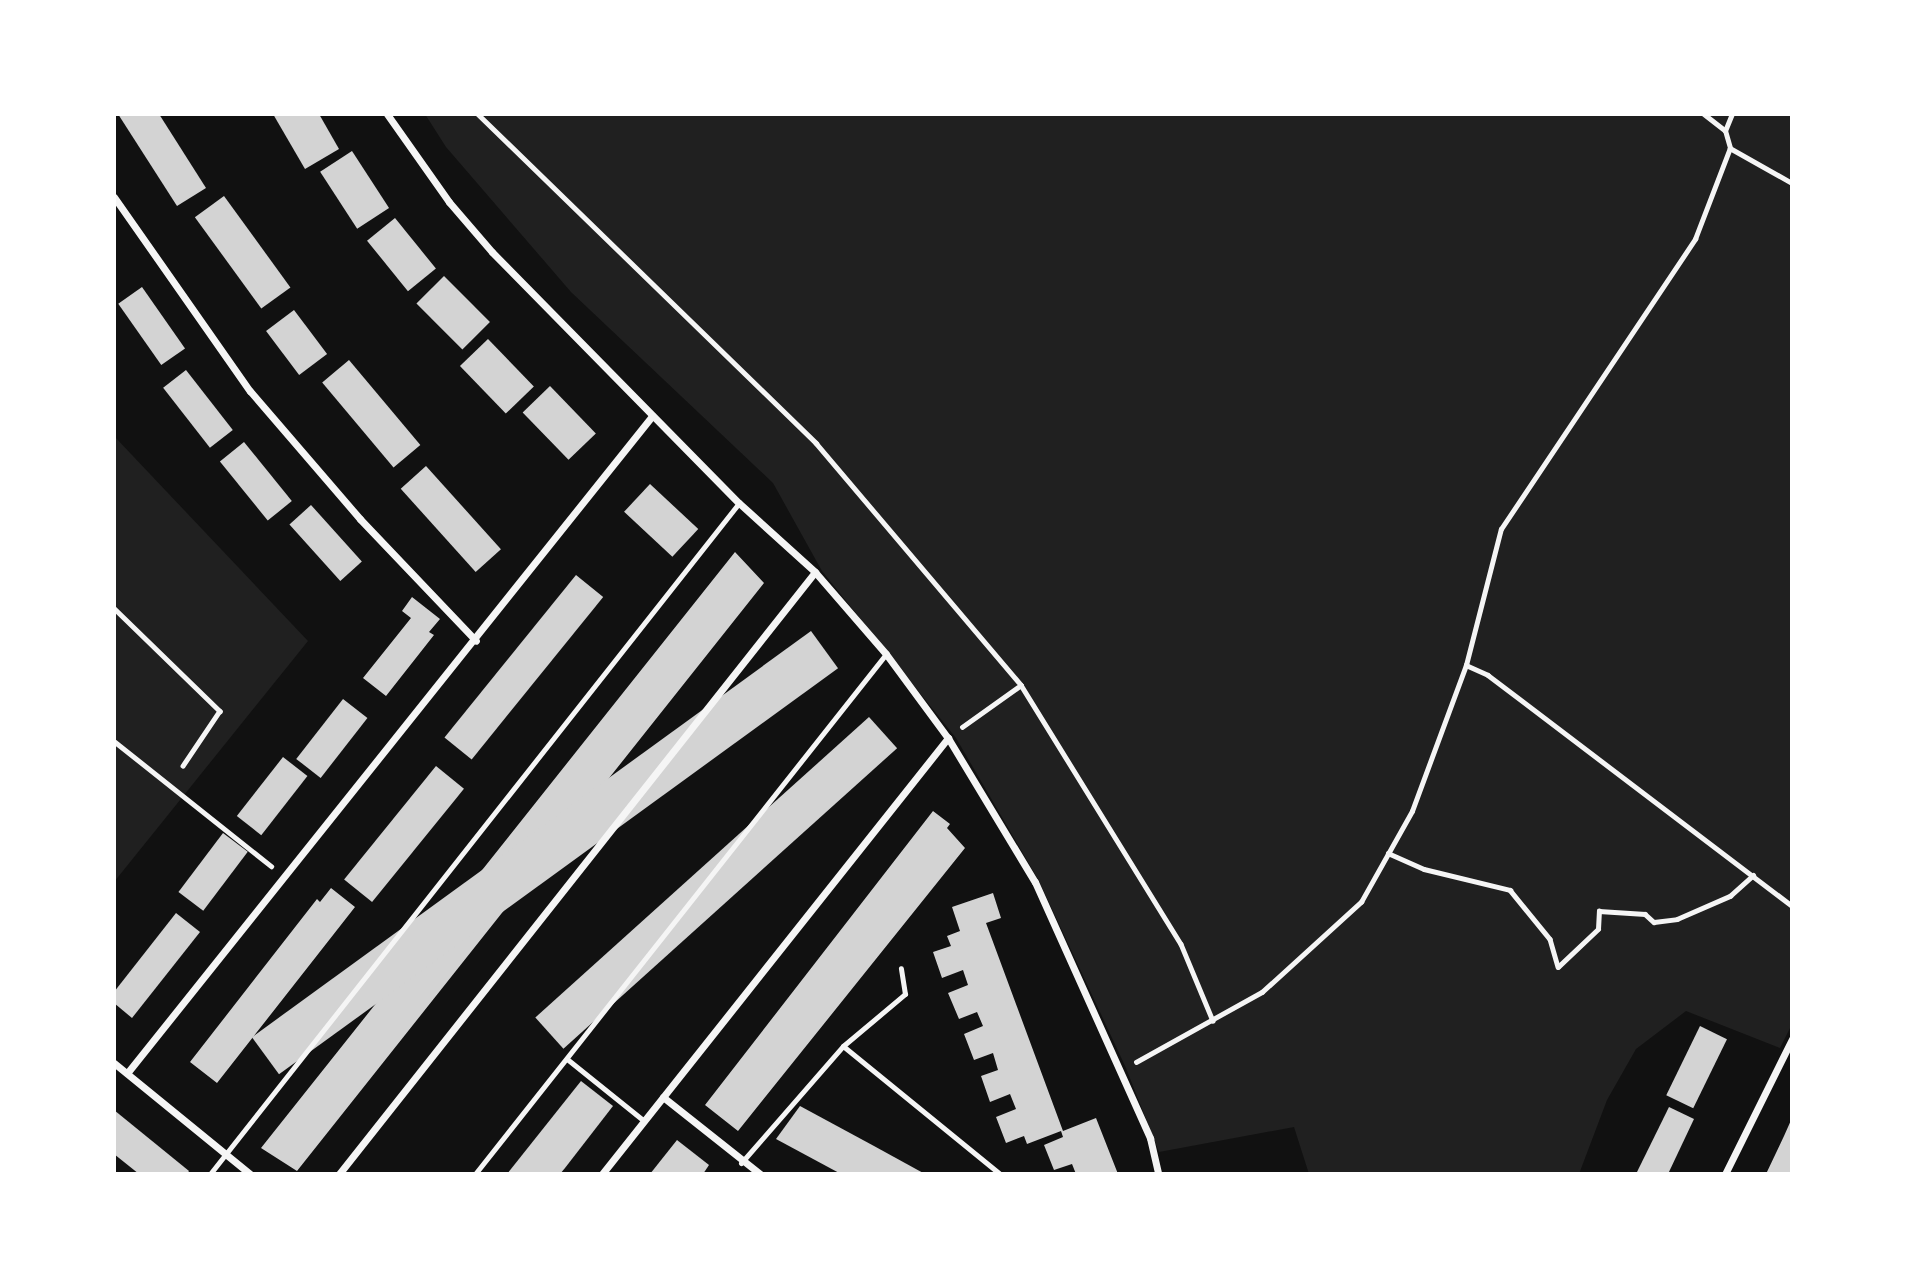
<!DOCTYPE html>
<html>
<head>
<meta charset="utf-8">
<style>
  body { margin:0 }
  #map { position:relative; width:1906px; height:1288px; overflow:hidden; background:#111; font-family:"PT Sans Narrow",sans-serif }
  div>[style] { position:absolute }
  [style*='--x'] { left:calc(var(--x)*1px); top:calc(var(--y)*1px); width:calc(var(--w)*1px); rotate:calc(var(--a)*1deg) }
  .green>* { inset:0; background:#202020 }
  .building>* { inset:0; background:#d3d3d3; transform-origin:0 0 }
  .path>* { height:4.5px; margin:-2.25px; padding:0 2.25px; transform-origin:2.25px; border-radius:2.25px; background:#f5f5f5 }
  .service>* { height:5px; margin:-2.5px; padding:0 2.5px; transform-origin:2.5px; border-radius:2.5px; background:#f5f5f5 }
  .minor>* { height:7px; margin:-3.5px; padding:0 3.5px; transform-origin:3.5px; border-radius:3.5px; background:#f5f5f5 }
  span { translate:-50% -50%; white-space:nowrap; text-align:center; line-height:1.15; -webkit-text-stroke:6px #fff; paint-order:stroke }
  .frame { position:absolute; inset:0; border:116px solid #fff; pointer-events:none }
</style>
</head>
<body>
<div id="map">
  <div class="green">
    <i style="clip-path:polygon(425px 114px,1792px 114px,1792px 1024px,1780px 1048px,1686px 1011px,1636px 1049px,1607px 1100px,1579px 1174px,1309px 1174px,1294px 1127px,1159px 1152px,1126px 1068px,1039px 881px,956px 738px,822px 571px,773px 483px,571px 292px,446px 147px)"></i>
    <i style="clip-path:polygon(114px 436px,308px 641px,114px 882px)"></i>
  </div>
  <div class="building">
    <i style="clip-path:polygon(118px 114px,159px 114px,206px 188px,177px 206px)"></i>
    <i style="clip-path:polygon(273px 114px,319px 114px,339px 149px,305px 169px)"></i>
    <i style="left:352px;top:151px;width:68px;height:38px;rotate:57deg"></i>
    <i style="left:224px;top:196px;width:113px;height:36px;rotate:54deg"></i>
    <i style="left:395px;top:218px;width:65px;height:36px;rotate:51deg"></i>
    <i style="left:444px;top:276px;width:65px;height:39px;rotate:45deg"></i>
    <i style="left:142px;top:287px;width:75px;height:29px;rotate:55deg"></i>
    <i style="left:294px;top:310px;width:55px;height:35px;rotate:53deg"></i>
    <i style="left:488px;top:339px;width:66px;height:39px;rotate:46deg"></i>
    <i style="left:349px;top:360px;width:111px;height:35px;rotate:50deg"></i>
    <i style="left:186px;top:370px;width:76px;height:29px;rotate:52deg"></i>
    <i style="left:550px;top:386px;width:66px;height:38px;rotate:46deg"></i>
    <i style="left:244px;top:442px;width:76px;height:31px;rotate:51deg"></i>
    <i style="left:426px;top:466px;width:112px;height:34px;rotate:48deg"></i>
    <i style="left:650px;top:484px;width:66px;height:38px;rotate:43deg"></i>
    <i style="left:311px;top:505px;width:76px;height:29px;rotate:48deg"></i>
    <i style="clip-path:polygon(735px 552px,764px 583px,459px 967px,297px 1171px,261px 1148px)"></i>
    <i style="left:576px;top:575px;width:35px;height:209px;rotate:39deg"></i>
    <i style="clip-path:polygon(412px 597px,440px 619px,429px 632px,434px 635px,386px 696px,363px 678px,411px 618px,402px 611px)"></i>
    <i style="left:811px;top:631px;width:46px;height:691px;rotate:54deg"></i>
    <i style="left:343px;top:699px;width:31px;height:76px;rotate:38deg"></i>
    <i style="left:869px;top:717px;width:42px;height:449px;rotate:48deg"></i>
    <i style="left:283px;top:757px;width:31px;height:75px;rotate:38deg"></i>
    <i style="left:436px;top:766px;width:36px;height:146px;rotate:39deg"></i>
    <i style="clip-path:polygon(933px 811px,950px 824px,947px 828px,965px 848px,738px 1131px,705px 1105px)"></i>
    <i style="left:223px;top:833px;width:31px;height:74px;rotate:37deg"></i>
    <i style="clip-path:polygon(331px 888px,355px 907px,217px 1083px,190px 1062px,317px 899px,320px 902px)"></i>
    <i style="clip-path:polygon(993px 893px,1001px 918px,986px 923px,1063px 1131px,1096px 1118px,1118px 1174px,1076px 1174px,1072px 1164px,1054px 1170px,1044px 1145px,1063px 1137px,1061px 1131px,1027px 1144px,1024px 1136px,1006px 1143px,996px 1117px,1016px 1109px,1010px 1094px,990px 1102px,981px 1076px,998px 1070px,993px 1053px,974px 1060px,964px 1034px,983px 1026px,977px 1012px,959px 1019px,948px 993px,968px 985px,963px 970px,942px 978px,933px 952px,951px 946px,947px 936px,960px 931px,952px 907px)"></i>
    <i style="clip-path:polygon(176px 913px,200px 932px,132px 1018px,114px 1003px,114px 992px)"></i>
    <i style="left:1700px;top:1026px;width:30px;height:77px;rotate:26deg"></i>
    <i style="clip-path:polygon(581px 1081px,613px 1106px,565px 1168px,560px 1174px,507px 1174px)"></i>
    <i style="clip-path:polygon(800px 1106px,874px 1146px,925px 1174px,841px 1174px,776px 1139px)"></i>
    <i style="clip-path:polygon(1669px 1107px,1694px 1119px,1668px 1174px,1636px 1174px)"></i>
    <i style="clip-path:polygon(114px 1110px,189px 1171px,187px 1174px,139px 1174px,114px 1154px)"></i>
    <i style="clip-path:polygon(1792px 1118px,1792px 1174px,1766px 1174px,1784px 1136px)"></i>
    <i style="clip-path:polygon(677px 1140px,709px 1165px,703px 1174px,650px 1174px)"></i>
  </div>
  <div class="path">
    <i style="--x:478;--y:114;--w:472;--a:44.2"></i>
    <i style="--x:816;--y:443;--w:317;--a:49.7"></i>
    <i style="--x:1021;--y:685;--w:304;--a:58.3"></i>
    <i style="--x:1181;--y:944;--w:83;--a:67.4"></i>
    <i style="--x:1725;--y:131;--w:18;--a:-68"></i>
    <i style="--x:1730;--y:148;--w:71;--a:29.4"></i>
    <i style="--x:114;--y:608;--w:148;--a:44.2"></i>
    <i style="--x:220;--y:711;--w:66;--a:123.9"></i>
    <i style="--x:1466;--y:665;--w:140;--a:-75.6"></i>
    <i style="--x:1501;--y:529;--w:349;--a:-56.2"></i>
    <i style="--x:1695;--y:239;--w:97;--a:-69"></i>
    <i style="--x:1730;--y:148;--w:18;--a:-106"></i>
    <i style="--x:1725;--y:131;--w:28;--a:-142"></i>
    <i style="--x:962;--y:727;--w:72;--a:-35.4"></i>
    <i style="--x:114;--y:741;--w:201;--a:38.5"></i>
    <i style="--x:1388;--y:853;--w:39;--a:24"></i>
    <i style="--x:1424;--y:869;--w:89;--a:13.7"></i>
    <i style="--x:1510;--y:890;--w:63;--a:50.8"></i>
    <i style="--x:1550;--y:939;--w:29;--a:74"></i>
    <i style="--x:1558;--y:967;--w:55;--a:-43.5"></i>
    <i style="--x:1598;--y:929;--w:18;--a:-87"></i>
    <i style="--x:1599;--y:911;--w:46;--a:3.7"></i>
    <i style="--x:1645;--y:914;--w:12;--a:42"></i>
    <i style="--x:1654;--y:922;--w:23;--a:-7"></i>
    <i style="--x:1677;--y:919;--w:58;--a:-23.5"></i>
    <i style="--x:1730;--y:896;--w:31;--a:-42"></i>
    <i style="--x:1136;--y:1062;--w:144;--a:-29.1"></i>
    <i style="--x:1262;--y:992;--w:134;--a:-42.3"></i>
    <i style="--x:1361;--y:902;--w:104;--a:-60.7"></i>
    <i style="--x:1412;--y:811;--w:156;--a:-69.7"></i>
    <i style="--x:1466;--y:665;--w:24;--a:24"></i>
    <i style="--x:1488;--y:675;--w:382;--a:37.2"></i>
  </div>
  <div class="service">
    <i style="--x:843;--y:1046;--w:81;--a:-40"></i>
    <i style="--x:905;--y:994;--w:26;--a:-99"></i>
    <i style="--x:567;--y:1059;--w:99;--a:38.8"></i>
    <i style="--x:741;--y:1163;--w:155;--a:-48.9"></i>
    <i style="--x:843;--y:1046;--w:203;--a:39.2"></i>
    <i style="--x:210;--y:1174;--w:854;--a:-51.75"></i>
    <i style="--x:475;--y:1174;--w:663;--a:-51.68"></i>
  </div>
  <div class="minor">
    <i style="--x:387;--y:114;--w:108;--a:54.8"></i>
    <i style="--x:449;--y:202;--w:66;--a:49.3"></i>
    <i style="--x:492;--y:252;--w:352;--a:45.5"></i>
    <i style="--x:739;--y:503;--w:103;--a:42.2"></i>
    <i style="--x:815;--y:572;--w:108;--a:49.1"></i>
    <i style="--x:886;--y:654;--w:104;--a:53.6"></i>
    <i style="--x:948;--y:738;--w:168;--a:58.9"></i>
    <i style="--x:1035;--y:882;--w:281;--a:65.8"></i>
    <i style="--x:1150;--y:1138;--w:37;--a:77"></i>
    <i style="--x:114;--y:197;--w:237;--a:55"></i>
    <i style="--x:250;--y:391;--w:169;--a:49.3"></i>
    <i style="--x:360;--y:519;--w:168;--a:46.4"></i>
    <i style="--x:114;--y:1063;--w:176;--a:39.2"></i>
    <i style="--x:128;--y:1072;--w:840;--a:-51.38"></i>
    <i style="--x:663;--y:1097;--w:124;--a:38.4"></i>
    <i style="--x:339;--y:1174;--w:767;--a:-51.67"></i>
    <i style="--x:602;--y:1174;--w:557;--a:-51.57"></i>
    <i style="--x:1725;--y:1174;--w:151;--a:-63.6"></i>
  </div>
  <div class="frame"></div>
</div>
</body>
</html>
